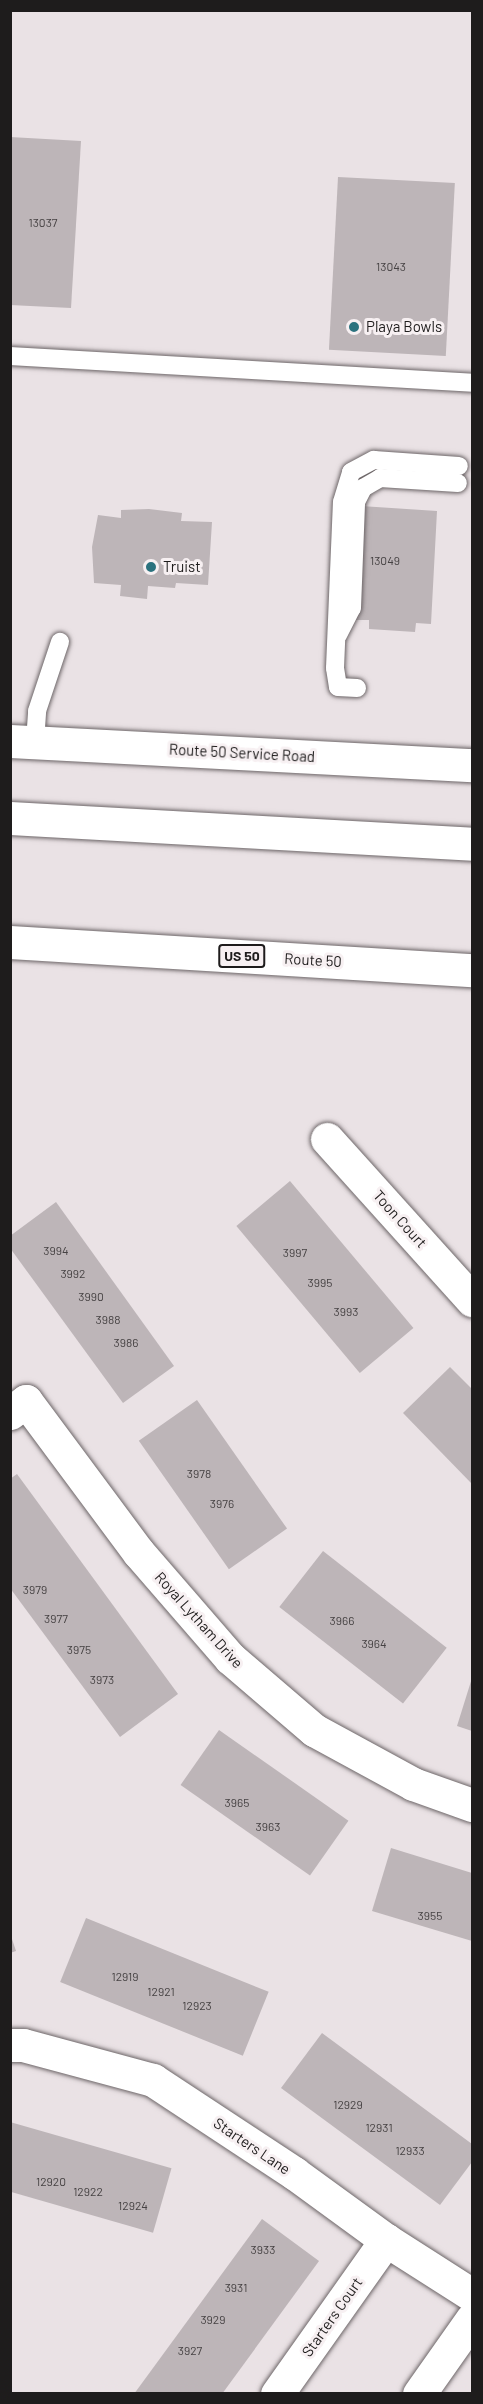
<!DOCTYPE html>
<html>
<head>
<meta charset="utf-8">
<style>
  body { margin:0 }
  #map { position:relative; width:483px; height:2404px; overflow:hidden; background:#eae2e5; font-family:Barlow,sans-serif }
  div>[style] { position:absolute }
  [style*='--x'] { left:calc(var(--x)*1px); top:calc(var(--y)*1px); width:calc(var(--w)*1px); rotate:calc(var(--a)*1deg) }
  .building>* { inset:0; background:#bdb5b8; transform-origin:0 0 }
  .roads { filter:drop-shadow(0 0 2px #6d6668) drop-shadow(0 0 2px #6d6668) }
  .service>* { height:18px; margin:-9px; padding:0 9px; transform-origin:9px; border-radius:9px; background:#fff }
  .minor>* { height:33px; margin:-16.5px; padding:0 16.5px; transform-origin:16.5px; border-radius:16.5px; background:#fff }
  .trunk>* { height:33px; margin:-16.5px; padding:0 16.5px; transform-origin:16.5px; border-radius:16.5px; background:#fff }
  .dots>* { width:16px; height:16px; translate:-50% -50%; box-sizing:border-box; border:3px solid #f7f0f2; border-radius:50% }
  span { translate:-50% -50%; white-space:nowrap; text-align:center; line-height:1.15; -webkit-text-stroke:6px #f7f0f2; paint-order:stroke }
  .number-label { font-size:12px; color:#464243 }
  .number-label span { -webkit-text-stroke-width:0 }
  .shield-label span { padding:2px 4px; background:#f7f0f2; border:2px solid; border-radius:4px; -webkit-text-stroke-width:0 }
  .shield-label { font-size:14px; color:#1e1c1c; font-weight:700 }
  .poi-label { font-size:15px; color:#1e1c1c }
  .left { translate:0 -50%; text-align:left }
  .street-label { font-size:15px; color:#1e1c1c }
  .frame { position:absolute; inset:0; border:12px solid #1e1c1c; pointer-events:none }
</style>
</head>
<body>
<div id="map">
  <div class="building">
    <i style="clip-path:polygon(10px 137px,81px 141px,71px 308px,10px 305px)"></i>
    <i style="left:338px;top:177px;width:117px;height:173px;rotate:3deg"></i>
    <i style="clip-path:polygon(361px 506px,437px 511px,431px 624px,416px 623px,415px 632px,369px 629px,369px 620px,355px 620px)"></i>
    <i style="clip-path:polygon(149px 509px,182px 513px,181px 521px,212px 522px,208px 585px,176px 583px,175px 588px,148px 586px,147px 599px,120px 596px,121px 585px,94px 583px,92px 547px,98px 515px,121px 518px,121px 510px)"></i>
    <i style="left:290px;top:1181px;width:192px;height:70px;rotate:50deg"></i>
    <i style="clip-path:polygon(56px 1202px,174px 1366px,123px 1403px,10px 1248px,10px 1236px)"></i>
    <i style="clip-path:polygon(450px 1367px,472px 1389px,472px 1484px,403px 1413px)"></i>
    <i style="left:197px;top:1400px;width:157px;height:71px;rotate:55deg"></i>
    <i style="clip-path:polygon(17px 1474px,178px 1694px,120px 1737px,10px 1588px,10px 1479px)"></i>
    <i style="left:323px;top:1551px;width:157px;height:71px;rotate:38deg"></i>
    <i style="clip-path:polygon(472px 1678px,472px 1731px,457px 1726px)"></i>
    <i style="left:219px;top:1730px;width:158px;height:67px;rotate:35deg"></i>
    <i style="clip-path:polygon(391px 1848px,472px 1873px,472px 1941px,372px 1911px)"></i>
    <i style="left:86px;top:1918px;width:197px;height:69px;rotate:22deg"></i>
    <i style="clip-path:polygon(10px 1933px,16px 1951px,10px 1953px)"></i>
    <i style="clip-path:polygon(322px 2033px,472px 2144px,472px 2162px,440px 2205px,281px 2088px)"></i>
    <i style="left:10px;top:2122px;width:168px;height:67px;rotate:16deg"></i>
    <i style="clip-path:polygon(262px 2219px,319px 2261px,222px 2394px,134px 2394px)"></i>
  </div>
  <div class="roads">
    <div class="service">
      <i style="--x:10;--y:356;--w:463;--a:3.3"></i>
      <i style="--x:338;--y:635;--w:30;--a:-63"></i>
      <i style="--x:352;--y:608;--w:106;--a:-87.8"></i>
      <i style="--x:356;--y:502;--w:16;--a:-63"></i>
      <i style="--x:363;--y:488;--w:20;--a:-30"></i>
      <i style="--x:380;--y:478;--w:78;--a:3.7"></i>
      <i style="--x:357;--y:688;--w:19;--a:-177"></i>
      <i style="--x:338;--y:687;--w:19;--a:-99"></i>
      <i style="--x:335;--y:668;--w:166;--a:-87.6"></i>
      <i style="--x:342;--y:502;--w:31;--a:-73"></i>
      <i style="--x:351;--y:472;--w:26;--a:-28"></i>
      <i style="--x:374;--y:460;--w:85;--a:4"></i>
      <i style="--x:35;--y:742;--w:31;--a:-86"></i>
      <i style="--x:37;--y:711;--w:73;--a:-71.6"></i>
    </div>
    <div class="minor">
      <i style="--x:10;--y:741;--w:463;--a:3"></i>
      <i style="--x:327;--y:1139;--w:217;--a:48"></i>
      <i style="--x:10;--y:1413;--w:20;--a:-37"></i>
      <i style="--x:26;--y:1401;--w:189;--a:53.4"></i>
      <i style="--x:139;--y:1553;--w:139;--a:49.1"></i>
      <i style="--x:230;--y:1658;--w:111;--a:40.6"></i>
      <i style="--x:314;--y:1730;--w:113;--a:28.6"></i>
      <i style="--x:413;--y:1784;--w:63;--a:19.6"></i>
      <i style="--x:10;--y:2045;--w:13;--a:0"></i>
      <i style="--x:23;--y:2045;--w:135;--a:15.1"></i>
      <i style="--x:153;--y:2080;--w:169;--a:33.4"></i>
      <i style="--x:294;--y:2173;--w:114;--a:36.1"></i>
      <i style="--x:386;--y:2240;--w:102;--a:32.6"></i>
      <i style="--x:277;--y:2394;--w:189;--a:-54.7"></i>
      <i style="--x:419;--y:2394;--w:92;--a:-54.8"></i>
    </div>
    <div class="trunk">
      <i style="--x:10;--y:818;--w:463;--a:3.2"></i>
      <i style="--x:10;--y:942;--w:463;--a:3.5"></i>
    </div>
  </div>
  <div class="dots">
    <i style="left:354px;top:327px;background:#2b727e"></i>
    <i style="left:151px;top:567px;background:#2b727e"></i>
  </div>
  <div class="number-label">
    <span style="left:43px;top:223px">13037</span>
    <span style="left:391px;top:267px">13043</span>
    <span style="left:385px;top:561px">13049</span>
    <span style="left:56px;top:1251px">3994</span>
    <span style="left:295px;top:1253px">3997</span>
    <span style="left:73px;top:1274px">3992</span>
    <span style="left:320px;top:1283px">3995</span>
    <span style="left:91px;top:1297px">3990</span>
    <span style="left:346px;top:1312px">3993</span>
    <span style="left:108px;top:1320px">3988</span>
    <span style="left:126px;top:1343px">3986</span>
    <span style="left:199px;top:1474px">3978</span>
    <span style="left:222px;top:1504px">3976</span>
    <span style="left:35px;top:1590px">3979</span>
    <span style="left:56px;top:1619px">3977</span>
    <span style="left:342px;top:1621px">3966</span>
    <span style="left:374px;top:1644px">3964</span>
    <span style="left:79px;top:1650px">3975</span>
    <span style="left:102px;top:1680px">3973</span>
    <span style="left:237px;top:1803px">3965</span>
    <span style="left:268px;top:1827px">3963</span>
    <span style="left:430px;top:1916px">3955</span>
    <span style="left:125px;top:1977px">12919</span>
    <span style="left:161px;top:1992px">12921</span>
    <span style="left:197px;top:2006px">12923</span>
    <span style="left:348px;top:2105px">12929</span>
    <span style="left:379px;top:2128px">12931</span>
    <span style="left:410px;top:2151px">12933</span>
    <span style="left:51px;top:2182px">12920</span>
    <span style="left:88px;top:2192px">12922</span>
    <span style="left:133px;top:2206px">12924</span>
    <span style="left:263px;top:2250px">3933</span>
    <span style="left:236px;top:2288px">3931</span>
    <span style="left:213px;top:2320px">3929</span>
    <span style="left:190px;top:2351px">3927</span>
  </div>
  <div class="shield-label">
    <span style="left:242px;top:956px">US 50</span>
  </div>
  <div class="poi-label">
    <span class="left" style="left:366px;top:327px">Playa Bowls</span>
    <span class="left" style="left:163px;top:567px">Truist</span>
  </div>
  <div class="street-label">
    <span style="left:242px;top:753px;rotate:3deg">Route 50 Service Road</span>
    <span style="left:313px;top:960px;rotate:3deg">Route 50</span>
    <span style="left:400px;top:1219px;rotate:48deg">Toon Court</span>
    <span style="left:199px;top:1620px;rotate:48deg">Royal Lytham Drive</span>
    <span style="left:252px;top:2146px;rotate:34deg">Starters Lane</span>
    <span style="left:332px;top:2317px;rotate:-55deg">Starters Court</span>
  </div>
  <div class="frame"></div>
</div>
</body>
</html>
